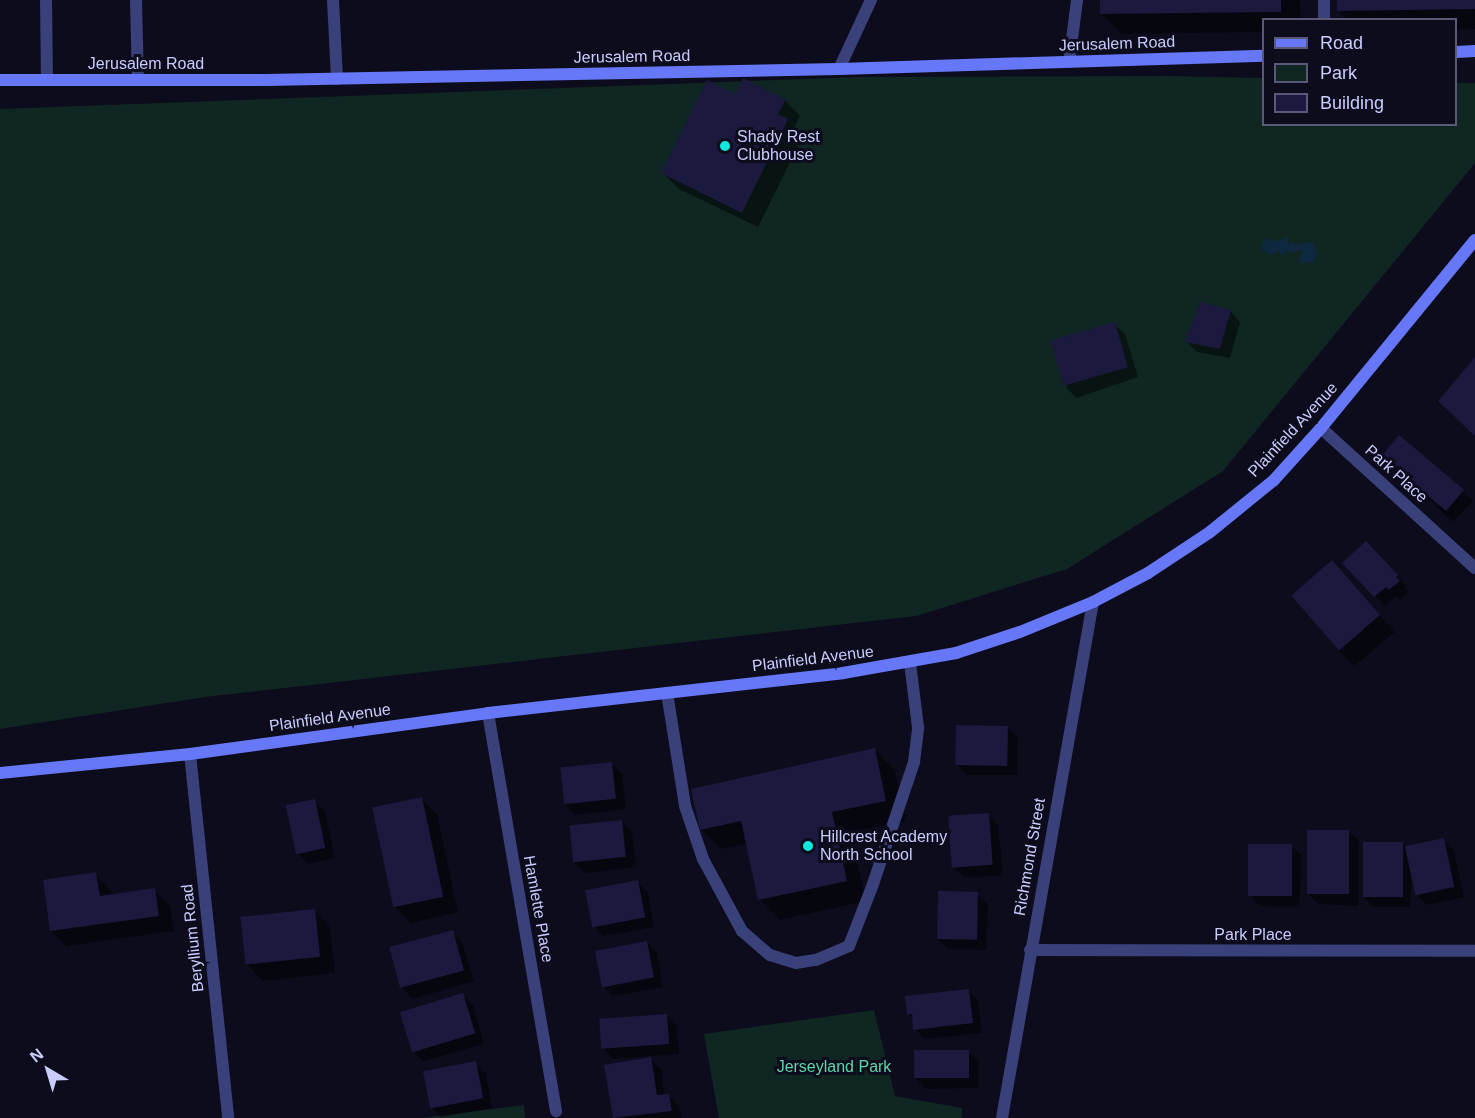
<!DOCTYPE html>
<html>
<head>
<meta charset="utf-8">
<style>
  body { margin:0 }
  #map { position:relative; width:1475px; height:1118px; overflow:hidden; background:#0d0c1d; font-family:Arial,sans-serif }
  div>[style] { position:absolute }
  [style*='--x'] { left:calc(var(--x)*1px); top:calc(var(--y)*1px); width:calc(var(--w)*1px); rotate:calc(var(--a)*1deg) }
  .green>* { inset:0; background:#102622 }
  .water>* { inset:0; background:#0e283f }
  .shadow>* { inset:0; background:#0007 }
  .building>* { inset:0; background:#1b193d; transform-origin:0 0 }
  .lane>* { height:12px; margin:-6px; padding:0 6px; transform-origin:6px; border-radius:6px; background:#39407a }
  .street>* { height:12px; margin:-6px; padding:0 6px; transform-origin:6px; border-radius:6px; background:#39407a }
  .secondary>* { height:12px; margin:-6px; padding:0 6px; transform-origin:6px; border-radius:6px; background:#6678f8 }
  .dots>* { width:16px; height:16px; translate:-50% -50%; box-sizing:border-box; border:3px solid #0d0c1d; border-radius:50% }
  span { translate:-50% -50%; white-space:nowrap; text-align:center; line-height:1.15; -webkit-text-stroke:6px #0d0c1d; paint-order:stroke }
  .street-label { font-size:16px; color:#caccfd }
  .poi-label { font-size:16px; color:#caccfd }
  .left { translate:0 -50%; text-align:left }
  .park-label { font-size:16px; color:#5bd8a7 }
  .legend { position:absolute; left:1262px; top:18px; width:195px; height:108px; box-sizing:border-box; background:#0d0c1d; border:2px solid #595977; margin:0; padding:8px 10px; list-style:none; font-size:18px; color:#caccfd }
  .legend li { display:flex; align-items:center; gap:12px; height:30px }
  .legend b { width:30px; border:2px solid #595977 }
  .north { position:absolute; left:18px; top:1040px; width:60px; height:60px; -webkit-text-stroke:4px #0d0c1d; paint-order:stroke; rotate:322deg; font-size:16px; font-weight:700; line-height:24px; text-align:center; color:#caccfd }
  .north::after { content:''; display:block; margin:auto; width:21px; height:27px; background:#caccfd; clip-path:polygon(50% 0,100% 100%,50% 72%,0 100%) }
</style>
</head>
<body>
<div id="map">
  <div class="green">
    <i style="clip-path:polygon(1166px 76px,1263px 78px,1264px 124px,1456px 124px,1456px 83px,1475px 83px,1475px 163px,1223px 471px,1067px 569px,916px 616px,205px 697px,0 729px,0 109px,859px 77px)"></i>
    <i style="clip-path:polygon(874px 1010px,895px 1096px,962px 1108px,962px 1118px,719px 1118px,704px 1034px)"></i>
    <i style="clip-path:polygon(524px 1105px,525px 1118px,422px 1118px)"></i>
  </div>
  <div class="water">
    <i style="clip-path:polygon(1288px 237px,1288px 246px,1291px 242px,1298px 245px,1310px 242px,1314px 245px,1317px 255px,1313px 262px,1301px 263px,1299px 258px,1303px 251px,1300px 249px,1294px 253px,1286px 249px,1287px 252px,1281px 255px,1278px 250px,1271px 255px,1262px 249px,1262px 243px,1267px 239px,1279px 241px)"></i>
  </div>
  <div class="shadow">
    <i style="clip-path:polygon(1101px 0,1300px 0,1301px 20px,1264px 20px,1264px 32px,1122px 34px,1101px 13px)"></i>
    <i style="clip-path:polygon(1338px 0,1475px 0,1475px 29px,1456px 30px,1456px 20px,1348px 20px,1338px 10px)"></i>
    <i style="clip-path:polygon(736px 97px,785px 100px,800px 116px,794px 128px,803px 136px,758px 227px,679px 189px,663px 173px)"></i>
    <i style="clip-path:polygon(1230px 311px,1240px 322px,1230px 358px,1197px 352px,1187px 342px)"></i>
    <i style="clip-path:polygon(1114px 324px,1125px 334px,1138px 377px,1076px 398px,1066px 387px)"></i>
    <i style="clip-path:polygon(1392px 465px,1463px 491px,1473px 501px,1453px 522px)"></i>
    <i style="clip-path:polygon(1366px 543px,1407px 586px,1405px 588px,1409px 592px,1400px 600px,1397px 596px,1385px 606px,1375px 596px)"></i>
    <i style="clip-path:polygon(1332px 562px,1395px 632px,1354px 666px,1339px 651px)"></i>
    <i style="clip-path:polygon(1008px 727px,1018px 738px,1017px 775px,967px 775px,956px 764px)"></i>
    <i style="clip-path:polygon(875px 750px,895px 770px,906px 821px,851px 832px,866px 901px,780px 920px,759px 899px,747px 844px,721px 849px,701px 829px)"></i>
    <i style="clip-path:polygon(612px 763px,622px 774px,626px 809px,575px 815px,565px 804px)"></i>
    <i style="clip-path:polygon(422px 799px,437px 814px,458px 912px,411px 923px,395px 907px)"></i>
    <i style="clip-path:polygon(314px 801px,325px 811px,335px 858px,309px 864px,298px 854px,288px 806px)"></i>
    <i style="clip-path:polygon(988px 815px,998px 825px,1003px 875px,965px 878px,954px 868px)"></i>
    <i style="clip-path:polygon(621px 821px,632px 832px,636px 867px,585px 873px,575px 863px)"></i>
    <i style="clip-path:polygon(1348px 831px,1359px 841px,1358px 906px,1318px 904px,1308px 894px)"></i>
    <i style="clip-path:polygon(1443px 839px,1454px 850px,1464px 897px,1427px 905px,1417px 895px,1412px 876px,1410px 907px,1373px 907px,1363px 896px,1402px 843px,1406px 846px)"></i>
    <i style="clip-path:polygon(1291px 846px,1302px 856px,1299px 907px,1260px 906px,1250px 895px)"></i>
    <i style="clip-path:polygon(95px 874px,111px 890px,112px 896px,154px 890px,170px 906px,174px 931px,67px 946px,51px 931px)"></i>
    <i style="clip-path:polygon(637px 882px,648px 892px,654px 927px,603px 936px,593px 926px)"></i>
    <i style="clip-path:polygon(977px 894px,988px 904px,986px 950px,948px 949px,937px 939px)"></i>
    <i style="clip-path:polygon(315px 911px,330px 927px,335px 973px,263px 981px,248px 965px)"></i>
    <i style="clip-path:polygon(452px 932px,462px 942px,474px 981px,413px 999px,403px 989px)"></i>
    <i style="clip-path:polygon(647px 942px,657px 953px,663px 987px,613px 996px,603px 986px)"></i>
    <i style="clip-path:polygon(968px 990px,978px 1001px,982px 1033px,925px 1039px,915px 1029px,914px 1020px,908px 1014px)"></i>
    <i style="clip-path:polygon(463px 995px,473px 1005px,484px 1044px,423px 1061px,413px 1051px)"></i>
    <i style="clip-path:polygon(667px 1016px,677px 1026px,679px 1054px,613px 1059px,603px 1048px)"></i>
    <i style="clip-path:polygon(968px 1051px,979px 1062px,979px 1088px,926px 1089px,916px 1079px)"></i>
    <i style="clip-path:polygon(650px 1059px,661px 1069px,665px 1096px,668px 1095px,679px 1106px,681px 1118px,614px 1118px,605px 1067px)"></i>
    <i style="clip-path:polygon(475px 1063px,486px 1073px,492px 1108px,441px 1117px,430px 1106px)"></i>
  </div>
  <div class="building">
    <i style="clip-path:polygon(1100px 0,1281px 0,1281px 12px,1100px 14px)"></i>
    <i style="clip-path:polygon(1337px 0,1475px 0,1475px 9px,1337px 11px)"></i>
    <i style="clip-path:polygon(743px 78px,786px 99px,778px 114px,788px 119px,742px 213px,661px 173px,707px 80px,735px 94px)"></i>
    <i style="clip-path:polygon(1200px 302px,1231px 310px,1220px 349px,1185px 342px)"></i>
    <i style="left:1115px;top:322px;width:47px;height:67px;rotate:74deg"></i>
    <i style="clip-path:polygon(1475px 357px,1475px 436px,1438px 401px)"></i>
    <i style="left:1399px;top:435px;width:85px;height:28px;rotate:40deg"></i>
    <i style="clip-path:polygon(1366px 541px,1398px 575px,1396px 577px,1400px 581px,1389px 590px,1386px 587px,1374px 597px,1342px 563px)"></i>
    <i style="left:1332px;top:560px;width:73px;height:54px;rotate:49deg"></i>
    <i style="left:956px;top:725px;width:52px;height:40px;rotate:1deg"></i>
    <i style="clip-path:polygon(875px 748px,886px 801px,832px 812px,847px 881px,758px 900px,741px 821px,700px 830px,691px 789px)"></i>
    <i style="left:612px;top:762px;width:37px;height:52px;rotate:84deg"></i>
    <i style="left:422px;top:797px;width:102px;height:51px;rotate:78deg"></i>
    <i style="left:315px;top:799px;width:50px;height:30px;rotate:78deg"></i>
    <i style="left:989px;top:813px;width:52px;height:41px;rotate:86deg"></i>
    <i style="left:622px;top:820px;width:37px;height:53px;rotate:84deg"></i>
    <i style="left:1307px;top:830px;width:42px;height:64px"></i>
    <i style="left:1444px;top:838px;width:50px;height:40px;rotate:78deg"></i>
    <i style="left:1363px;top:842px;width:40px;height:55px"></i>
    <i style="left:1248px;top:844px;width:44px;height:52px"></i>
    <i style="clip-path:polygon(96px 872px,100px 896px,155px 888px,159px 916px,50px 931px,43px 880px)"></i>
    <i style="left:638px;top:880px;width:38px;height:54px;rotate:79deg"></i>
    <i style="left:938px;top:891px;width:40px;height:48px;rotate:1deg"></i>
    <i style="left:315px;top:909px;width:48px;height:75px;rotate:84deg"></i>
    <i style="left:453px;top:930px;width:42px;height:66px;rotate:75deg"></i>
    <i style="left:647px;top:941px;width:37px;height:53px;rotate:79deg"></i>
    <i style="clip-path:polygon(969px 989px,973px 1023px,913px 1030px,912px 1014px,907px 1015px,905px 996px)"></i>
    <i style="left:463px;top:993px;width:42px;height:66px;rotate:73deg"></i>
    <i style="left:667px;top:1014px;width:30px;height:68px;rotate:86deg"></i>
    <i style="left:969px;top:1050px;width:28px;height:55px;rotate:90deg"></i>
    <i style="clip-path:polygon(651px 1057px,657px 1095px,669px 1094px,672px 1111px,613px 1118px,604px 1065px)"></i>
    <i style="left:476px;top:1061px;width:38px;height:54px;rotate:79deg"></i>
  </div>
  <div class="lane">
    <i style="--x:46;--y:0;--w:80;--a:89.3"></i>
    <i style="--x:136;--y:0;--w:80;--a:88.6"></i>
    <i style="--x:1324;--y:0;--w:20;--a:90"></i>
    <i style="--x:1069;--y:62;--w:63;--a:-82.6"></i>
    <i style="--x:667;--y:693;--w:114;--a:80.9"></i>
    <i style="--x:685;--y:806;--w:56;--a:71.2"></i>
    <i style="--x:703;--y:859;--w:82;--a:61.6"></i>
    <i style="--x:742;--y:931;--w:37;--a:41"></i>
    <i style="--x:770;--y:955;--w:27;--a:17"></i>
    <i style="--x:796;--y:963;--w:20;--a:-9"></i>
    <i style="--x:816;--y:960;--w:36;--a:-23"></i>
    <i style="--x:849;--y:946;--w:66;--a:-68.8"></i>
    <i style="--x:873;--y:884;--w:129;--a:-71.4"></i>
    <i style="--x:914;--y:762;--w:35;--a:-83"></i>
    <i style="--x:918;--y:727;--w:64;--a:-97.1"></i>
  </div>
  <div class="street">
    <i style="--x:333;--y:0;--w:79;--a:87.1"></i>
    <i style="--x:839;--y:69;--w:76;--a:-65.1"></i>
    <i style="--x:1321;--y:428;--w:208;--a:42.3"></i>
    <i style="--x:488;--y:713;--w:404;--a:80.3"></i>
    <i style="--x:190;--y:754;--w:366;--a:84"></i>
    <i style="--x:1030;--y:950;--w:445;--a:0.1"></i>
    <i style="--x:1002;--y:1118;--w:524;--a:-80"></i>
  </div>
  <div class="secondary">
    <i style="--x:1456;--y:52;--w:19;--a:-3"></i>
    <i style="--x:0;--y:80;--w:267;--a:0"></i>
    <i style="--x:267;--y:80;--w:572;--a:-1.1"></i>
    <i style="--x:839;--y:69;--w:425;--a:-1.8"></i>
    <i style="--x:0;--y:773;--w:191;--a:-5.7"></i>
    <i style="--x:190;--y:754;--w:301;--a:-7.8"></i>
    <i style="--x:488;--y:713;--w:357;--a:-6.4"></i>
    <i style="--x:843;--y:673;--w:115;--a:-10"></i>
    <i style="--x:956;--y:653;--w:67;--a:-18.2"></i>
    <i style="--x:1020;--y:632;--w:79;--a:-22.3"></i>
    <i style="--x:1093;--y:602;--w:62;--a:-27.8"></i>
    <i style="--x:1148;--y:573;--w:74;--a:-33.5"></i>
    <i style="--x:1210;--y:532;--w:82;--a:-39.1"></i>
    <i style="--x:1274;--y:480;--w:70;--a:-47.9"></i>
    <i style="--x:1321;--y:428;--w:243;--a:-50.7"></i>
  </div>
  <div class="dots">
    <i style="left:725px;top:146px;background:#0be8de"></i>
    <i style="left:808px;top:846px;background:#0be8de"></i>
  </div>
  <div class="street-label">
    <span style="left:1117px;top:44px;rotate:-2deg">Jerusalem Road</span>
    <span style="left:632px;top:57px;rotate:-1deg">Jerusalem Road</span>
    <span style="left:146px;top:64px">Jerusalem Road</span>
    <span style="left:1293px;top:430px;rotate:-47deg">Plainfield Avenue</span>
    <span style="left:1396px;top:474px;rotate:42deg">Park Place</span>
    <span style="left:813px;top:659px;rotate:-7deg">Plainfield Avenue</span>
    <span style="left:330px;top:718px;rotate:-8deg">Plainfield Avenue</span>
    <span style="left:1030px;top:857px;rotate:-80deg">Richmond Street</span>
    <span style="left:538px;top:909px;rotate:80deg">Hamlette Place</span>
    <span style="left:1253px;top:935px">Park Place</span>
    <span style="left:193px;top:938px;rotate:-96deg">Beryllium Road</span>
  </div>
  <div class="poi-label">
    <span class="left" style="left:737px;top:146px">Shady Rest<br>Clubhouse</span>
    <span class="left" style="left:820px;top:846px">Hillcrest Academy<br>North School</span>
  </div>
  <div class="park-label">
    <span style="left:834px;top:1067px">Jerseyland Park</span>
  </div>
  <ul class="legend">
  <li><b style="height:8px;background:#6678f8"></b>Road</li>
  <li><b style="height:16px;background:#102622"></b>Park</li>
  <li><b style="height:16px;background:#1b193d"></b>Building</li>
  </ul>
  <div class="north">N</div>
</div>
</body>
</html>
